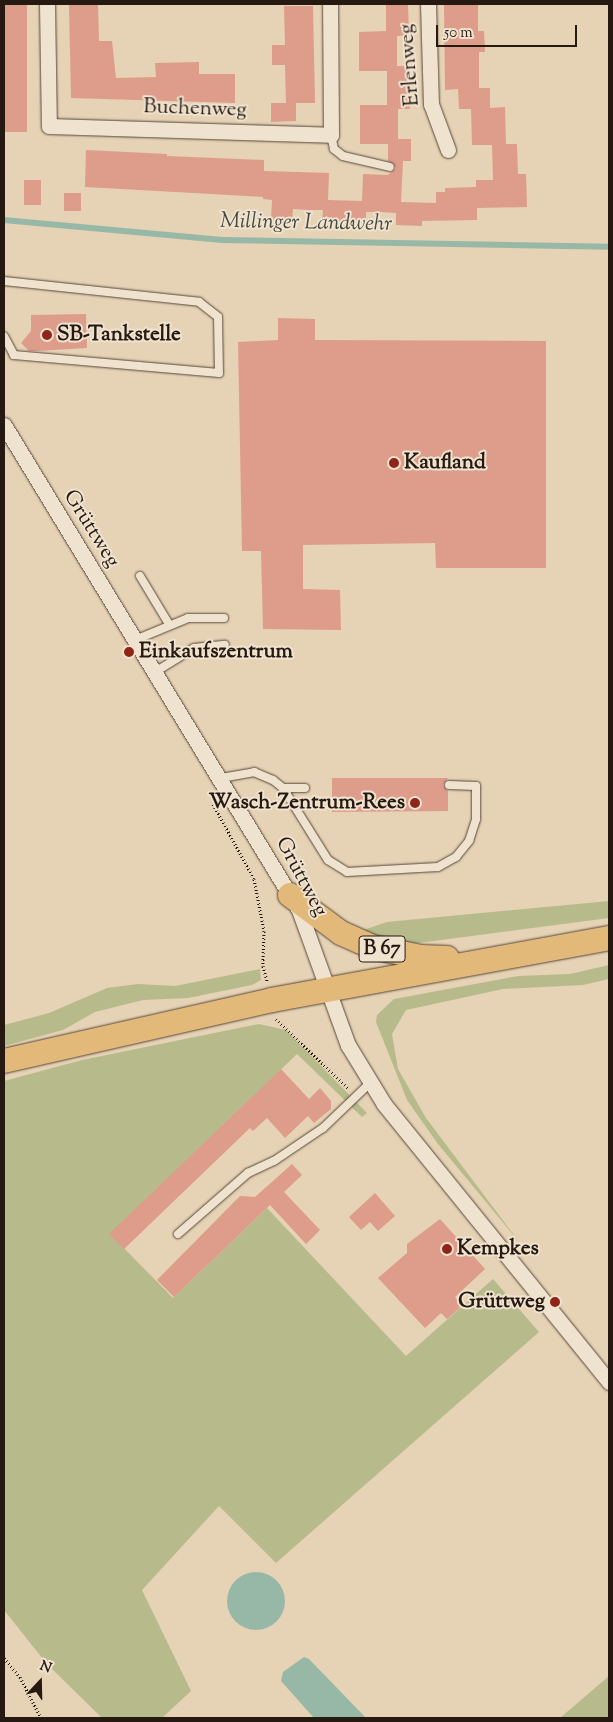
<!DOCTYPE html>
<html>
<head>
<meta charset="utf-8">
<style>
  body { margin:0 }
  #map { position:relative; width:613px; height:1722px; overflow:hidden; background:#e6d2b4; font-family:"Sorts Mill Goudy",serif }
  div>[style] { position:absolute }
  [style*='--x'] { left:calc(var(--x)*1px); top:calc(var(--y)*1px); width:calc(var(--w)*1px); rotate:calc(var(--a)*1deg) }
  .green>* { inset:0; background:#b7bb8b }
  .water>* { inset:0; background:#97b8a7 }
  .round { border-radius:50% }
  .stream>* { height:5.5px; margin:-2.75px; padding:0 2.75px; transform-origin:2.75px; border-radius:2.75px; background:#97b8a7 }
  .building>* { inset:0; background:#de9c8b; transform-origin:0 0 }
  .path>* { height:3px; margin-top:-1.5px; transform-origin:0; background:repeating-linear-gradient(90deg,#261912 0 1px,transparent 0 3.5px) }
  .roads { filter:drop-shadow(0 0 1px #56473a) drop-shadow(0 0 1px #56473a) }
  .lane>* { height:8px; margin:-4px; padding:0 4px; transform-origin:4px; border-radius:4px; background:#efe2ce }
  .street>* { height:15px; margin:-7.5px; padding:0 7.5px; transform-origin:7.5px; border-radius:7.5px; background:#efe2ce }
  .primary>* { height:24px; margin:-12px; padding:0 12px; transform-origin:12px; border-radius:12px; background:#e3b97a }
  .dots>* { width:14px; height:14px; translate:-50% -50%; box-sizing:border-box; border:2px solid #efe2ce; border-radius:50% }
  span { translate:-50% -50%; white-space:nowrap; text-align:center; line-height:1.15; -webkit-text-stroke:4px #efe2ce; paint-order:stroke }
  .shield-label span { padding:1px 4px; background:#efe2ce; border:1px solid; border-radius:4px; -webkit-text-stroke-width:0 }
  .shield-label { font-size:20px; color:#261912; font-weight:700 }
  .street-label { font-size:21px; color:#261912 }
  .poi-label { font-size:21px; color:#261912; font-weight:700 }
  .left { translate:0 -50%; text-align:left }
  .right { translate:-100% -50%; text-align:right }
  .water-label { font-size:22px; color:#48493f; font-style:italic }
  .frame { position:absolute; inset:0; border:5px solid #261912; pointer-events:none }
  .north { position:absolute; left:15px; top:1657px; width:50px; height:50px; -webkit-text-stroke:4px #efe2ce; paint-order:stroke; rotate:21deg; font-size:14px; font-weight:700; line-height:20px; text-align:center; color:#261912 }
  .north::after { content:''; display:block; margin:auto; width:18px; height:22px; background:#261912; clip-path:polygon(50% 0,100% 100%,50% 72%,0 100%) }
  .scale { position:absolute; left:436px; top:25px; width:141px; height:22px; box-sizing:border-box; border:2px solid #261912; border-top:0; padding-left:6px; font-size:15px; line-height:18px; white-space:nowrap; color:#261912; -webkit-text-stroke:4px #efe2ce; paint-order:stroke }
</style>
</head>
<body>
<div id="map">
  <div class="green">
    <i style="clip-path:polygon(609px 901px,609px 918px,418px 943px,398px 944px,358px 932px,387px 922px)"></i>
    <i style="clip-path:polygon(609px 965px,609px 979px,583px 985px,503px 989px,406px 1010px,392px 1034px,398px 1069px,426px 1118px,520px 1243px,438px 1144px,407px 1100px,376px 1022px,377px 1015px,394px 999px,518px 976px,570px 974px)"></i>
    <i style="clip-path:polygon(260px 969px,261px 980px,252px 985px,188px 998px,143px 1000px,95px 1012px,63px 1030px,4px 1046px,4px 1025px,49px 1013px,107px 988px,138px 984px,175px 986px)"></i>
    <i style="clip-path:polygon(259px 1024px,286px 1030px,367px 1113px,362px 1117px,297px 1054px,110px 1234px,173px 1298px,267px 1208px,406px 1356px,493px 1279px,539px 1332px,276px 1563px,219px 1506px,142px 1590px,191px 1691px,162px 1718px,102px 1718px,47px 1664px,4px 1610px,4px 1081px,82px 1060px)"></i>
    <i style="clip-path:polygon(609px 1676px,609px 1718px,560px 1718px)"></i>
  </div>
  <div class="water">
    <i class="round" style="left:227px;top:1572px;width:58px;height:58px"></i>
    <i style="clip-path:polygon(304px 1657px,309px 1659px,366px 1718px,314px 1718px,281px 1681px,283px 1672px)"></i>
  </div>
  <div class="stream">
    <i style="--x:4;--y:220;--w:219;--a:5.2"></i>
    <i style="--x:222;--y:240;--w:387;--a:1"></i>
  </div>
  <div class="building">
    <i style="left:4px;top:4px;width:23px;height:128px"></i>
    <i style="clip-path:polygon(69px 4px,98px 4px,99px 41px,112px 41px,116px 78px,156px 77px,155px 63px,199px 62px,199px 74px,235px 74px,235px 103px,71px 98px)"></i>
    <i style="clip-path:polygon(386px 4px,408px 4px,409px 35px,397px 36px,397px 66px,409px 66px,410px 109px,398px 109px,398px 139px,411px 139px,411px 161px,403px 161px,401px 202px,436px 203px,436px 192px,445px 192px,445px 188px,476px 187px,476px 180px,493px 180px,492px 145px,472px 145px,471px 109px,459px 109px,458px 89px,445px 90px,444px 4px,478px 4px,478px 31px,484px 31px,485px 52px,479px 52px,479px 88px,490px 88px,490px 108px,505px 107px,506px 144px,517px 144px,518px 174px,526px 174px,527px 207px,477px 208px,477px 220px,422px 221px,422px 226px,396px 225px,396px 213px,381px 212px,366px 212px,366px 224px,322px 222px,323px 210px,308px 210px,293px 209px,292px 221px,271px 220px,272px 200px,263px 199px,263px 197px,85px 187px,86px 150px,167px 154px,167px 156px,264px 160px,264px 171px,329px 173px,328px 200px,362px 201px,363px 174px,388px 175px,396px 168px,388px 161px,388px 144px,360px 144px,360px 105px,387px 105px,387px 71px,359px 71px,359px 32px,386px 31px)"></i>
    <i style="clip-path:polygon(284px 6px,313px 6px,315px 103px,296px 103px,296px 121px,271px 122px,271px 103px,286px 103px,285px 65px,272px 65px,272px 45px,285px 45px)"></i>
    <i style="left:24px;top:180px;width:17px;height:25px"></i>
    <i style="left:64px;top:193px;width:17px;height:18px"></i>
    <i style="clip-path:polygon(86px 314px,87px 348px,37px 351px,29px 351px,21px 343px,31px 331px,31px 315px)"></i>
    <i style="clip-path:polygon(278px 318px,315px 319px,315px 340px,546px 341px,546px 568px,436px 568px,435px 543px,303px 545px,303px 589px,340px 590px,341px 630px,263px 629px,261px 551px,242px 551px,238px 342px,278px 340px)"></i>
    <i style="clip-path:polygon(332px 778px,448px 778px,443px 785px,448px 791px,448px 811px,332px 812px)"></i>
    <i style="clip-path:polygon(281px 1069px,309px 1099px,320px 1088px,331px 1101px,331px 1109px,314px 1123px,308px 1116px,285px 1138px,267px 1118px,253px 1131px,250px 1128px,124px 1249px,109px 1234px)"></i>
    <i style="clip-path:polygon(292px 1164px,302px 1175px,284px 1192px,320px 1230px,306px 1244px,270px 1205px,174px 1297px,157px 1280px,240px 1196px,255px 1197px)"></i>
    <i style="clip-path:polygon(375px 1193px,395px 1216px,378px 1231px,370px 1222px,361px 1230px,349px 1217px)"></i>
    <i style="clip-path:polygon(440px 1219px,485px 1269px,455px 1297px,463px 1305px,447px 1319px,441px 1313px,425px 1328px,378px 1278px,407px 1253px,407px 1244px)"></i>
  </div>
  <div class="path">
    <i style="--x:213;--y:804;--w:85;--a:61.3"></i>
    <i style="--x:254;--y:879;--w:53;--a:79.1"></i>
    <i style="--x:264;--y:931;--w:35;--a:92"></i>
    <i style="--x:263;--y:966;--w:16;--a:75"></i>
    <i style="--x:276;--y:1019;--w:100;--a:43.8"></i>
    <i style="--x:4;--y:1658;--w:25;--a:50"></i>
    <i style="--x:20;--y:1677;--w:46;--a:62.9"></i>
  </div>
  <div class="roads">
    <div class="lane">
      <i style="--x:331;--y:135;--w:14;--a:78"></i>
      <i style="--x:334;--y:149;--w:11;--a:38"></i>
      <i style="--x:343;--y:156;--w:48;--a:13.2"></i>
      <i style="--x:4;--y:281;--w:196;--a:6.1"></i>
      <i style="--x:199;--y:302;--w:24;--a:38"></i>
      <i style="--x:218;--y:317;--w:56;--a:89"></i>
      <i style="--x:219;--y:373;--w:206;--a:-175"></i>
      <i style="--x:14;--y:355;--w:21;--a:-118"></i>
      <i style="--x:140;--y:576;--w:56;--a:58.9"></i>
      <i style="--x:135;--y:640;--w:57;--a:-22.5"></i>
      <i style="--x:188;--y:618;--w:36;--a:0"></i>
      <i style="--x:155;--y:672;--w:46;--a:-31.6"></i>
      <i style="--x:194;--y:648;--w:31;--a:-6"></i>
      <i style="--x:221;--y:778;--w:34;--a:-10"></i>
      <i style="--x:254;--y:772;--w:21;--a:23"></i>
      <i style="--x:273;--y:780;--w:13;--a:39"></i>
      <i style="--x:283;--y:788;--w:85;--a:58"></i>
      <i style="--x:328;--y:860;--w:22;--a:32"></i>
      <i style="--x:347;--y:872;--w:91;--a:-3.1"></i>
      <i style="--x:438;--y:867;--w:21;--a:-29"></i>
      <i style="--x:456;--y:857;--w:21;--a:-51"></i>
      <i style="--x:469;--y:841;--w:23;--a:-72"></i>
      <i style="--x:476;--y:819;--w:33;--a:-90"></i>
      <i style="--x:476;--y:786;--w:27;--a:-178"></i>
      <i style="--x:283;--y:788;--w:22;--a:0"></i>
      <i style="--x:178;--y:1234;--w:93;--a:-41.1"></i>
      <i style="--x:248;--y:1173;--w:29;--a:-25"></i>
      <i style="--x:274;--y:1161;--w:59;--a:-34"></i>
      <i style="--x:323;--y:1128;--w:66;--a:-43.8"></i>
    </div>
    <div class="street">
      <i style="--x:47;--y:4;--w:122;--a:89.1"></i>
      <i style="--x:49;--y:126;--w:282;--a:1.8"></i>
      <i style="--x:331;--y:135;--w:131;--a:-90.4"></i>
      <i style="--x:428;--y:4;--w:100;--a:88.3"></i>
      <i style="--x:431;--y:104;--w:49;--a:69.7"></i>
      <i style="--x:4;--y:425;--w:568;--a:58.69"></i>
      <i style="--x:299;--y:910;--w:144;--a:70.1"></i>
      <i style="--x:348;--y:1045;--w:69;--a:58.6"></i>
      <i style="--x:384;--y:1104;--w:358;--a:51"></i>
    </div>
    <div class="primary">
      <i style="--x:290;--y:895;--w:64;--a:36.7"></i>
      <i style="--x:341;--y:933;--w:34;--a:24"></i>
      <i style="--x:372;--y:947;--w:50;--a:11.5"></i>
      <i style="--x:421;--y:957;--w:26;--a:2"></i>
      <i style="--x:4;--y:1061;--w:275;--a:-12.8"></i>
      <i style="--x:272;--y:1000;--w:343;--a:-10.4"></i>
    </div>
  </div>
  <div class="dots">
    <i style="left:47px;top:335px;background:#8f2418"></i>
    <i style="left:394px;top:463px;background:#8f2418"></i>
    <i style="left:129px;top:652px;background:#8f2418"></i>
    <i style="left:415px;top:803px;background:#8f2418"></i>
    <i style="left:447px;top:1249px;background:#8f2418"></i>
    <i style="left:555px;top:1302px;background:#8f2418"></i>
  </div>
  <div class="shield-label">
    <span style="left:382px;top:949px">B 67</span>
  </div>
  <div class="street-label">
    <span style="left:410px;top:65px;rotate:-94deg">Erlenweg</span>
    <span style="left:195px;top:109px;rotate:2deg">Buchenweg</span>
    <span style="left:91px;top:529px;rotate:58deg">Grüttweg</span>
    <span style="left:301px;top:877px;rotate:62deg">Grüttweg</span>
  </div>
  <div class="poi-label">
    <span class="left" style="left:57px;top:335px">SB-Tankstelle</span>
    <span class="left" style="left:404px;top:463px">Kaufland</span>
    <span class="left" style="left:139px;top:652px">Einkaufszentrum</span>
    <span class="right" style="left:405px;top:803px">Wasch-Zentrum-Rees</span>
    <span class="left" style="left:457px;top:1249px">Kempkes</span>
    <span class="right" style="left:545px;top:1302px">Grüttweg</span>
  </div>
  <div class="water-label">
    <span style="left:306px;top:224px;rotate:1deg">Millinger Landwehr</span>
  </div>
  <div class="frame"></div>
  <div class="north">N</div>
  <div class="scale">50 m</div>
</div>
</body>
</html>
